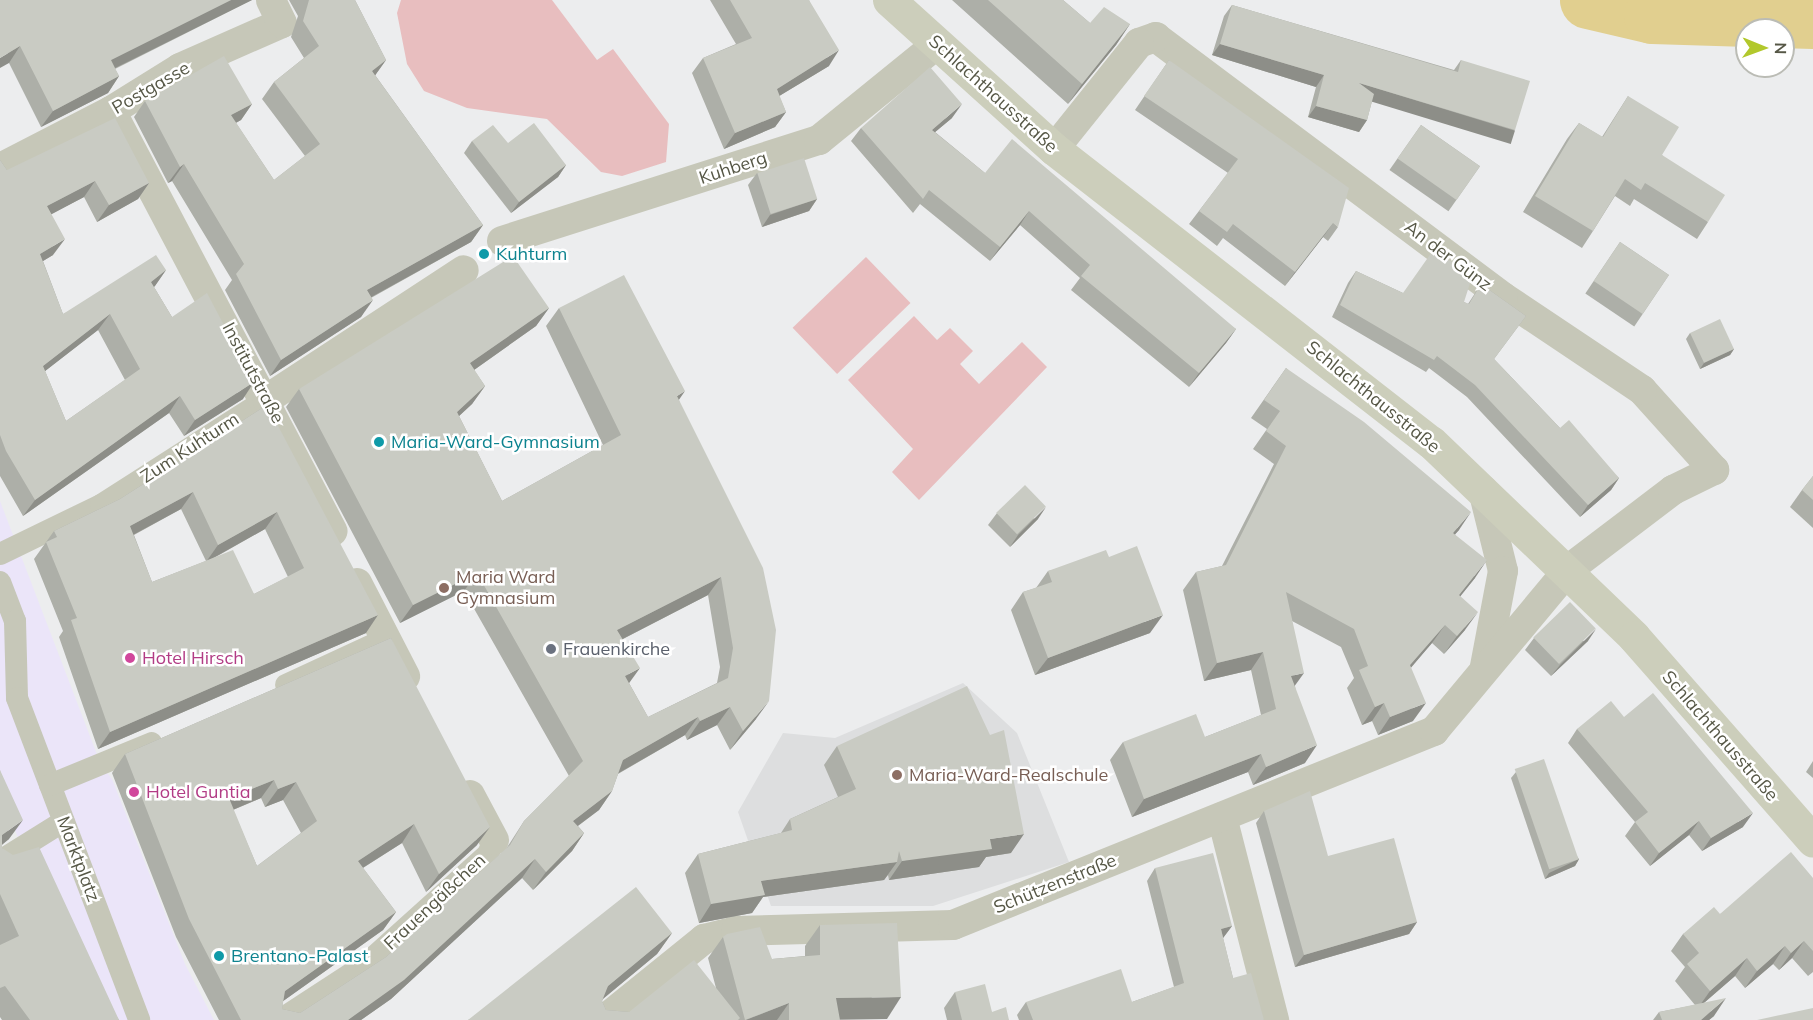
<!DOCTYPE html>
<html>
<head>
<meta charset="utf-8">
<style>
  body { margin:0 }
  #map { position:relative; width:1813px; height:1020px; overflow:hidden; background:#ecedee; font-family:Mulish,sans-serif }
  div>[style] { position:absolute }
  [style*='--x'] { left:calc(var(--x)*1px); top:calc(var(--y)*1px); width:calc(var(--w)*1px); rotate:calc(var(--a)*1deg) }
  .commercial>* { inset:0; background:#ebe5f9 }
  .education>* { inset:0; background:#dddedf }
  .green>* { inset:0; background:#e8bebf; transform-origin:0 0 }
  .river>* { height:57px; margin:-28.5px; padding:0 28.5px; transform-origin:28.5px; border-radius:28.5px; background:#e1cf8f }
  .pedestrian>* { height:22px; margin:-11px; padding:0 11px; transform-origin:11px; border-radius:11px; background:#c6c7b8 }
  .minor>* { height:30px; margin:-15px; padding:0 15px; transform-origin:15px; border-radius:15px; background:#c6c7b8 }
  .secondary>* { height:33px; margin:-16.5px; padding:0 16.5px; transform-origin:16.5px; border-radius:16.5px; background:#cccebb }
  .wall>* { inset:0; background:#adafa8; transform-origin:0 0 }
  .shaded-wall>* { inset:0; background:#8d8e88; transform-origin:0 0 }
  .building>* { inset:0; background:#c9cbc3; transform-origin:0 0 }
  .dots>* { width:16px; height:16px; translate:-50% -50%; box-sizing:border-box; border:3px solid #fff; border-radius:50% }
  span { translate:-50% -50%; white-space:nowrap; text-align:center; line-height:1.15; -webkit-text-stroke:5px #fff; paint-order:stroke }
  .street-label { font-size:18px; color:#565746 }
  .culture-label { font-size:18px; color:#0d838f }
  .left { translate:0 -50%; text-align:left }
  .education-label { font-size:18px; color:#785e54 }
  .worship-label { font-size:18px; color:#5b616d }
  .hotel-label { font-size:18px; color:#b23c85 }
  .north { position:absolute; left:1735px; top:18px; width:60px; height:60px; box-sizing:border-box; background:#fff; border:2px solid #bbbcb5; border-radius:50%; rotate:91deg; font-size:16px; font-weight:700; line-height:24px; text-align:center; color:#565746 }
  .north::after { content:''; display:block; margin:auto; width:21px; height:27px; background:#b2c82c; clip-path:polygon(50% 0,100% 100%,50% 72%,0 100%) }
</style>
</head>
<body>
<div id="map">
  <div class="commercial">
    <i style="clip-path:polygon(0 501px,101px 765px,112px 779px,185px 964px,214px 1020px,103px 1020px,22px 848px,0 792px)"></i>
  </div>
  <div class="education">
    <i style="clip-path:polygon(963px 683px,1017px 733px,1069px 862px,933px 906px,771px 906px,738px 812px,783px 733px,835px 738px)"></i>
  </div>
  <div class="green">
    <i style="clip-path:polygon(401px 0,552px 0,597px 60px,613px 49px,669px 124px,666px 162px,622px 176px,601px 172px,547px 119px,467px 108px,424px 91px,407px 64px,397px 13px)"></i>
    <i style="left:866px;top:257px;width:64px;height:102px;rotate:46deg"></i>
    <i style="clip-path:polygon(914px 316px,937px 340px,950px 328px,973px 351px,960px 364px,979px 384px,1022px 342px,1047px 367px,919px 500px,892px 472px,913px 449px,848px 380px)"></i>
  </div>
  <div class="river">
    <i style="--x:1588;--y:0;--w:66;--a:13.2"></i>
    <i style="--x:1652;--y:15;--w:161;--a:1.8"></i>
  </div>
  <div class="pedestrian">
    <i style="--x:0;--y:554;--w:112;--a:-25.9"></i>
    <i style="--x:101;--y:505;--w:197;--a:-32.6"></i>
    <i style="--x:0;--y:582;--w:42;--a:69"></i>
    <i style="--x:15;--y:621;--w:77;--a:88.5"></i>
    <i style="--x:17;--y:698;--w:344;--a:69.2"></i>
    <i style="--x:286;--y:685;--w:109;--a:-24.9"></i>
    <i style="--x:50;--y:785;--w:110;--a:-22.4"></i>
    <i style="--x:0;--y:861;--w:75;--a:-32"></i>
    <i style="--x:280;--y:1020;--w:103;--a:-33.1"></i>
    <i style="--x:366;--y:964;--w:164;--a:-42"></i>
    <i style="--x:488;--y:854;--w:15;--a:-67"></i>
  </div>
  <div class="minor">
    <i style="--x:111;--y:111;--w:475;--a:62.2"></i>
    <i style="--x:0;--y:168;--w:125;--a:-27.2"></i>
    <i style="--x:111;--y:111;--w:81;--a:-31.9"></i>
    <i style="--x:180;--y:68;--w:111;--a:-23.8"></i>
    <i style="--x:282;--y:23;--w:25;--a:-116"></i>
    <i style="--x:502;--y:241;--w:333;--a:-17.7"></i>
    <i style="--x:819;--y:140;--w:152;--a:-39.1"></i>
    <i style="--x:267;--y:399;--w:235;--a:-33.2"></i>
    <i style="--x:1483;--y:490;--w:83;--a:76.1"></i>
    <i style="--x:1503;--y:571;--w:97;--a:100.7"></i>
    <i style="--x:357;--y:583;--w:105;--a:62.7"></i>
    <i style="--x:470;--y:795;--w:51;--a:61.9"></i>
    <i style="--x:1222;--y:817;--w:210;--a:75.6"></i>
    <i style="--x:604;--y:1020;--w:129;--a:-39"></i>
    <i style="--x:704;--y:939;--w:33;--a:-14"></i>
    <i style="--x:736;--y:931;--w:217;--a:-1.6"></i>
    <i style="--x:953;--y:925;--w:519;--a:-21.97"></i>
    <i style="--x:1434;--y:731;--w:211;--a:-50.2"></i>
    <i style="--x:1569;--y:569;--w:131;--a:-37.2"></i>
    <i style="--x:1673;--y:490;--w:46;--a:-26"></i>
    <i style="--x:1714;--y:470;--w:108;--a:-132"></i>
    <i style="--x:1642;--y:390;--w:167;--a:-146.2"></i>
    <i style="--x:1503;--y:297;--w:434;--a:-143.2"></i>
    <i style="--x:1156;--y:37;--w:18;--a:161"></i>
    <i style="--x:1139;--y:43;--w:136;--a:128.7"></i>
  </div>
  <div class="secondary">
    <i style="--x:889;--y:0;--w:222;--a:42.1"></i>
    <i style="--x:1054;--y:149;--w:477;--a:37.9"></i>
    <i style="--x:1431;--y:442;--w:281;--a:43.8"></i>
    <i style="--x:1634;--y:637;--w:271;--a:48.7"></i>
  </div>
  <div class="wall">
    <i style="clip-path:polygon(0 0,252px 0,115px 69px,119px 76px,108px 93px,41px 127px,9px 63px)"></i>
    <i style="clip-path:polygon(289px 0,355px 0,386px 60px,375px 75px,483px 225px,471px 242px,371px 298px,361px 317px,270px 376px,225px 290px,232px 280px,172px 181px,168px 183px,134px 117px,145px 101px,252px 104px,241px 120px,236px 123px,274px 180px,305px 156px,262px 99px,274px 82px,304px 58px,291px 37px,298px 16px)"></i>
    <i style="clip-path:polygon(710px 0,809px 0,829px 66px,779px 96px,786px 112px,775px 127px,724px 149px,692px 73px,703px 58px,736px 44px)"></i>
    <i style="clip-path:polygon(952px 0,1063px 0,1090px 23px,1130px 24px,1116px 45px,1068px 104px)"></i>
    <i style="clip-path:polygon(1232px 5px,1454px 70px,1461px 60px,1515px 130px,1507px 141px,1372px 101px,1367px 120px,1359px 132px,1308px 117px,1316px 87px,1212px 55px,1224px 16px)"></i>
    <i style="clip-path:polygon(1169px 60px,1338px 227px,1328px 241px,1323px 237px,1285px 286px,1223px 238px,1217px 246px,1189px 224px,1228px 173px,1135px 110px)"></i>
    <i style="clip-path:polygon(1628px 96px,1662px 155px,1708px 222px,1697px 239px,1634px 199px,1630px 206px,1615px 196px,1593px 231px,1582px 248px,1523px 212px,1567px 139px,1579px 123px,1602px 137px)"></i>
    <i style="clip-path:polygon(952px 118px,935px 132px,985px 173px,1236px 329px,1226px 343px,1189px 387px,1071px 290px,1080px 278px,1020px 225px,990px 261px,920px 204px,913px 213px,851px 141px,861px 128px)"></i>
    <i style="left:1421px;top:125px;width:72px;height:55px;rotate:35deg"></i>
    <i style="clip-path:polygon(472px 141px,508px 143px,566px 165px,558px 177px,511px 213px,464px 153px)"></i>
    <i style="clip-path:polygon(evenodd,0 160px,7px 170px,149px 183px,138px 199px,97px 222px,84px 197px,51px 214px,53px 255px,43px 261px,63px 314px,166px 270px,154px 287px,172px 317px,243px 399px,184px 436px,169px 413px,23px 516px,0 476px,0 160px,98px 330px,125px 380px,66px 421px,45px 371px,98px 330px)"></i>
    <i style="clip-path:polygon(757px 173px,817px 199px,809px 211px,762px 227px,748px 185px)"></i>
    <i style="left:1620px;top:242px;width:59px;height:62px;rotate:34deg"></i>
    <i style="clip-path:polygon(1356px 271px,1403px 293px,1464px 302px,1468px 304px,1481px 284px,1526px 316px,1494px 359px,1560px 428px,1619px 478px,1611px 490px,1580px 517px,1467px 397px,1429px 368px,1426px 372px,1332px 317px,1348px 283px)"></i>
    <i style="clip-path:polygon(evenodd,549px 308px,536px 326px,474px 370px,485px 386px,472px 404px,459px 416px,502px 501px,603px 445px,546px 326px,559px 308px,679px 400px,756px 719px,730px 750px,717px 725px,687px 740px,685px 735px,618px 774px,612px 791px,599px 810px,578px 826px,584px 833px,572px 851px,533px 890px,522px 878px,391px 999px,361px 1020px,219px 1020px,176px 937px,112px 773px,125px 754px,391px 638px,477px 845px,426px 892px,402px 843px,363px 868px,396px 912px,383px 930px,283px 1001px,282px 1009px,300px 1013px,386px 957px,506px 849px,524px 821px,569px 776px,464px 591px,400px 623px,286px 407px,299px 389px,549px 308px,708px 595px,720px 667px,717px 683px,648px 717px,629px 683px,623px 639px,708px 595px,549px 308px,261px 798px,265px 807px,283px 800px,301px 833px,257px 866px,233px 810px,261px 798px)"></i>
    <i style="clip-path:polygon(1690px 333px,1734px 349px,1730px 355px,1700px 369px,1686px 339px)"></i>
    <i style="clip-path:polygon(1286px 368px,1459px 530px,1455px 534px,1475px 578px,1460px 596px,1465px 630px,1444px 654px,1432px 643px,1411px 667px,1413px 721px,1378px 735px,1372px 721px,1362px 725px,1347px 688px,1354px 678px,1341px 647px,1292px 621px,1295px 686px,1305px 763px,1253px 785px,1248px 772px,1132px 817px,1110px 760px,1123px 742px,1205px 737px,1261px 715px,1251px 670px,1204px 681px,1183px 590px,1196px 572px,1222px 566px,1274px 464px,1253px 449px,1267px 429px,1251px 418px)"></i>
    <i style="clip-path:polygon(evenodd,267px 405px,366px 633px,98px 749px,59px 637px,63px 631px,34px 559px,54px 531px,120px 499px,267px 405px,181px 509px,206px 561px,152px 582px,134px 535px,181px 509px,267px 405px,265px 529px,288px 577px,254px 594px,214px 558px,265px 529px)"></i>
    <i style="clip-path:polygon(1813px 476px,1813px 528px,1790px 507px,1802px 490px)"></i>
    <i style="clip-path:polygon(997px 513px,1038px 519px,1010px 547px,988px 525px)"></i>
    <i style="clip-path:polygon(1109px 557px,1150px 633px,1035px 675px,1011px 610px,1023px 592px,1036px 588px,1048px 571px)"></i>
    <i style="clip-path:polygon(1534px 638px,1588px 641px,1551px 676px,1525px 650px)"></i>
    <i style="clip-path:polygon(1624px 717px,1743px 827px,1702px 851px,1689px 835px,1650px 866px,1625px 836px,1635px 822px,1568px 743px,1577px 729px)"></i>
    <i style="clip-path:polygon(837px 746px,1011px 853px,986px 857px,979px 867px,889px 880px,888px 875px,884px 880px,763px 897px,752px 913px,699px 923px,685px 873px,698px 854px,781px 833px,790px 819px,838px 797px,824px 765px)"></i>
    <i style="clip-path:polygon(1813px 761px,1813px 778px,1806px 772px)"></i>
    <i style="clip-path:polygon(0 770px,9px 839px,2px 845px,2px 848px,119px 1020px,2px 1020px,0 1017px)"></i>
    <i style="clip-path:polygon(1516px 772px,1579px 859px,1575px 866px,1545px 879px,1511px 778px)"></i>
    <i style="clip-path:polygon(1264px 811px,1417px 922px,1409px 934px,1295px 967px,1256px 823px)"></i>
    <i style="clip-path:polygon(1155px 868px,1232px 926px,1223px 938px,1233px 978px,1264px 1020px,1019px 1020px,1017px 1015px,1026px 1002px,1132px 1002px,1174px 987px,1147px 881px)"></i>
    <i style="clip-path:polygon(1813px 878px,1813px 972px,1808px 976px,1792px 958px,1779px 970px,1773px 964px,1745px 988px,1735px 976px,1704px 1003px,1714px 1016px,1709px 1020px,1653px 1020px,1659px 1012px,1695px 1005px,1675px 981px,1685px 967px,1671px 951px,1683px 934px,1720px 914px)"></i>
    <i style="clip-path:polygon(820px 925px,887px 1019px,840px 1019px,840px 1020px,468px 1020px,672px 933px,657px 954px,603px 999px,602px 1001px,606px 1010px,629px 1012px,716px 988px,708px 958px,723px 937px,772px 959px,805px 956px,805px 946px)"></i>
    <i style="clip-path:polygon(955px 992px,992px 1012px,1009px 1020px,947px 1020px,944px 1008px)"></i>
  </div>
  <div class="shaded-wall">
    <i style="clip-path:polygon(231px 0,252px 0,99px 76px,111px 60px)"></i>
    <i style="clip-path:polygon(1130px 24px,1116px 45px,1068px 104px,1082px 84px)"></i>
    <i style="clip-path:polygon(1220px 44px,1324px 75px,1316px 87px,1212px 55px)"></i>
    <i style="clip-path:polygon(20px 46px,9px 63px,0 68px,0 58px)"></i>
    <i style="clip-path:polygon(839px 50px,829px 66px,766px 104px,777px 89px)"></i>
    <i style="clip-path:polygon(386px 60px,374px 77px,372px 71px)"></i>
    <i style="clip-path:polygon(119px 76px,108px 93px,41px 127px,53px 111px)"></i>
    <i style="left:1359px;top:83px;width:163px;height:14px;rotate:17deg"></i>
    <i style="clip-path:polygon(252px 104px,241px 120px,220px 131px,231px 115px)"></i>
    <i style="clip-path:polygon(962px 104px,952px 118px,922px 143px,932px 130px)"></i>
    <i style="clip-path:polygon(1316px 106px,1367px 120px,1359px 132px,1308px 117px)"></i>
    <i style="clip-path:polygon(786px 112px,775px 127px,724px 149px,735px 133px)"></i>
    <i style="clip-path:polygon(184px 164px,172px 181px,168px 183px,180px 167px)"></i>
    <i style="clip-path:polygon(566px 165px,558px 177px,511px 213px,519px 202px)"></i>
    <i style="clip-path:polygon(95px 181px,84px 197px,35px 223px,47px 206px)"></i>
    <i style="clip-path:polygon(149px 183px,138px 199px,97px 222px,109px 205px)"></i>
    <i style="clip-path:polygon(817px 199px,809px 211px,762px 227px,770px 215px)"></i>
    <i style="clip-path:polygon(1029px 211px,1020px 225px,990px 261px,1000px 247px)"></i>
    <i style="clip-path:polygon(1333px 223px,1323px 237px,1285px 286px,1295px 272px)"></i>
    <i style="clip-path:polygon(483px 225px,471px 242px,355px 306px,367px 290px)"></i>
    <i style="clip-path:polygon(65px 239px,53px 255px,28px 270px,40px 254px)"></i>
    <i style="clip-path:polygon(166px 270px,155px 286px,140px 298px,151px 282px)"></i>
    <i style="clip-path:polygon(373px 300px,361px 317px,270px 376px,281px 360px)"></i>
    <i style="clip-path:polygon(549px 308px,536px 326px,457px 382px,470px 363px)"></i>
    <i style="clip-path:polygon(110px 314px,98px 330px,31px 382px,43px 366px)"></i>
    <i style="clip-path:polygon(1236px 329px,1226px 343px,1189px 387px,1199px 373px)"></i>
    <i style="clip-path:polygon(1734px 349px,1730px 355px,1700px 369px,1704px 363px)"></i>
    <i style="clip-path:polygon(254px 382px,243px 399px,184px 436px,195px 420px)"></i>
    <i style="clip-path:polygon(485px 386px,472px 404px,444px 430px,457px 412px)"></i>
    <i style="clip-path:polygon(685px 391px,672px 410px,677px 396px)"></i>
    <i style="clip-path:polygon(180px 396px,169px 413px,23px 516px,35px 500px)"></i>
    <i style="clip-path:polygon(1619px 478px,1611px 490px,1580px 517px,1588px 505px)"></i>
    <i style="clip-path:polygon(193px 492px,181px 509px,118px 543px,130px 526px)"></i>
    <i style="clip-path:polygon(1046px 507px,1038px 519px,1010px 547px,1018px 535px)"></i>
    <i style="clip-path:polygon(277px 512px,265px 529px,206px 562px,218px 545px)"></i>
    <i style="clip-path:polygon(1471px 512px,1459px 530px,1440px 551px,1453px 533px)"></i>
    <i style="clip-path:polygon(1487px 560px,1475px 578px,1447px 613px,1459px 595px)"></i>
    <i style="clip-path:polygon(477px 573px,464px 591px,400px 623px,413px 605px)"></i>
    <i style="clip-path:polygon(721px 577px,708px 595px,605px 648px,617px 630px)"></i>
    <i style="clip-path:polygon(1478px 612px,1465px 630px,1444px 654px,1457px 636px)"></i>
    <i style="clip-path:polygon(378px 615px,366px 633px,98px 749px,110px 732px)"></i>
    <i style="clip-path:polygon(1163px 615px,1150px 633px,1035px 675px,1048px 658px)"></i>
    <i style="clip-path:polygon(1445px 625px,1432px 643px,1398px 683px,1410px 665px)"></i>
    <i style="clip-path:polygon(1596px 629px,1588px 641px,1551px 676px,1560px 665px)"></i>
    <i style="clip-path:polygon(1263px 652px,1251px 670px,1204px 681px,1217px 663px)"></i>
    <i style="clip-path:polygon(640px 668px,627px 686px,625px 676px)"></i>
    <i style="clip-path:polygon(1304px 673px,1291px 691px,1291px 676px)"></i>
    <i style="clip-path:polygon(769px 701px,756px 719px,730px 750px,743px 731px)"></i>
    <i style="clip-path:polygon(1384px 703px,1372px 721px,1362px 725px,1375px 707px)"></i>
    <i style="clip-path:polygon(1426px 703px,1413px 721px,1378px 735px,1390px 717px)"></i>
    <i style="clip-path:polygon(730px 707px,717px 725px,687px 740px,700px 721px)"></i>
    <i style="clip-path:polygon(698px 717px,685px 735px,610px 778px,623px 760px)"></i>
    <i style="clip-path:polygon(1317px 745px,1305px 763px,1253px 785px,1266px 767px)"></i>
    <i style="clip-path:polygon(1261px 754px,1248px 772px,1132px 817px,1144px 799px)"></i>
    <i style="clip-path:polygon(274px 780px,261px 798px,216px 817px,229px 798px)"></i>
    <i style="clip-path:polygon(296px 782px,283px 800px,265px 807px,278px 789px)"></i>
    <i style="clip-path:polygon(612px 791px,599px 810px,560px 839px,573px 821px)"></i>
    <i style="clip-path:polygon(1753px 813px,1743px 827px,1702px 851px,1711px 838px)"></i>
    <i style="clip-path:polygon(23px 820px,9px 839px,0 846px,2px 835px)"></i>
    <i style="clip-path:polygon(1699px 821px,1689px 835px,1650px 866px,1659px 853px)"></i>
    <i style="clip-path:polygon(414px 824px,402px 843px,345px 879px,358px 861px)"></i>
    <i style="clip-path:polygon(490px 827px,477px 845px,426px 892px,439px 874px)"></i>
    <i style="clip-path:polygon(584px 833px,572px 851px,533px 890px,546px 872px)"></i>
    <i style="clip-path:polygon(1024px 834px,1011px 853px,986px 857px,979px 867px,889px 880px,902px 861px,990px 839px)"></i>
    <i style="clip-path:polygon(535px 859px,522px 878px,391px 999px,361px 1020px,348px 1020px)"></i>
    <i style="clip-path:polygon(1579px 859px,1575px 866px,1545px 879px,1549px 873px)"></i>
    <i style="clip-path:polygon(897px 862px,884px 880px,763px 897px,752px 913px,699px 923px,711px 904px,761px 881px)"></i>
    <i style="clip-path:polygon(396px 912px,383px 930px,272px 1009px,285px 991px)"></i>
    <i style="clip-path:polygon(1417px 922px,1409px 934px,1295px 967px,1304px 955px)"></i>
    <i style="clip-path:polygon(1232px 926px,1223px 938px,1221px 929px)"></i>
    <i style="clip-path:polygon(672px 933px,657px 954px,593px 1007px,608px 986px)"></i>
    <i style="clip-path:polygon(1804px 941px,1792px 958px,1779px 970px,1791px 953px)"></i>
    <i style="clip-path:polygon(1785px 946px,1773px 964px,1745px 988px,1757px 971px)"></i>
    <i style="clip-path:polygon(1747px 958px,1735px 976px,1698px 1008px,1710px 991px)"></i>
    <i style="clip-path:polygon(901px 997px,887px 1019px,821px 1020px,836px 998px)"></i>
    <i style="clip-path:polygon(1726px 998px,1714px 1016px,1709px 1020px,1701px 1020px)"></i>
    <i style="clip-path:polygon(789px 1003px,777px 1020px,746px 1020px)"></i>
  </div>
  <div class="building">
    <i style="clip-path:polygon(0 0,231px 0,111px 60px,119px 76px,53px 111px,20px 46px,0 58px)"></i>
    <i style="clip-path:polygon(309px 0,355px 0,386px 60px,372px 71px,483px 225px,367px 290px,373px 300px,281px 360px,236px 274px,244px 264px,184px 164px,180px 167px,145px 101px,224px 56px,252px 104px,231px 115px,274px 180px,320px 144px,274px 82px,319px 46px,303px 21px)"></i>
    <i style="clip-path:polygon(730px 0,809px 0,839px 50px,777px 89px,786px 112px,735px 133px,703px 58px,752px 38px)"></i>
    <i style="clip-path:polygon(988px 0,1063px 0,1090px 23px,1104px 7px,1130px 24px,1082px 84px)"></i>
    <i style="clip-path:polygon(1232px 5px,1458px 72px,1461px 60px,1530px 81px,1515px 130px,1359px 83px,1374px 94px,1367px 120px,1316px 106px,1324px 75px,1220px 44px)"></i>
    <i style="clip-path:polygon(1169px 60px,1349px 188px,1338px 227px,1333px 223px,1295px 272px,1233px 224px,1227px 232px,1199px 211px,1238px 159px,1144px 96px)"></i>
    <i style="clip-path:polygon(930px 67px,962px 104px,932px 130px,985px 173px,1012px 139px,1236px 329px,1199px 373px,1081px 276px,1090px 265px,1029px 211px,1000px 247px,929px 190px,923px 199px,861px 128px)"></i>
    <i style="clip-path:polygon(1628px 96px,1679px 127px,1662px 155px,1725px 195px,1708px 222px,1645px 183px,1641px 190px,1625px 179px,1593px 231px,1535px 196px,1579px 123px,1603px 137px)"></i>
    <i style="clip-path:polygon(evenodd,115px 118px,149px 183px,109px 205px,95px 181px,47px 206px,65px 239px,40px 254px,63px 314px,156px 255px,166px 270px,151px 282px,172px 317px,207px 293px,254px 382px,195px 420px,180px 396px,35px 500px,6px 451px,0 435px,0 160px,7px 170px,115px 118px,110px 314px,140px 369px,66px 421px,43px 366px,110px 314px)"></i>
    <i style="clip-path:polygon(534px 123px,566px 165px,519px 202px,472px 141px,493px 125px,508px 143px)"></i>
    <i style="left:1421px;top:125px;width:72px;height:41px;rotate:35deg"></i>
    <i style="left:804px;top:158px;width:43px;height:49px;rotate:72deg"></i>
    <i style="left:1620px;top:242px;width:59px;height:47px;rotate:34deg"></i>
    <i style="clip-path:polygon(1434px 249px,1472px 277px,1464px 302px,1469px 304px,1481px 284px,1526px 316px,1494px 359px,1560px 428px,1569px 420px,1619px 478px,1588px 505px,1475px 385px,1437px 356px,1434px 360px,1340px 305px,1356px 271px,1403px 293px)"></i>
    <i style="clip-path:polygon(evenodd,513px 256px,549px 308px,470px 363px,485px 386px,457px 412px,502px 501px,621px 435px,559px 308px,624px 275px,685px 391px,677px 396px,763px 568px,776px 630px,769px 701px,743px 731px,730px 707px,700px 721px,698px 717px,623px 760px,612px 791px,573px 821px,584px 833px,546px 872px,535px 859px,404px 980px,348px 1020px,241px 1020px,189px 919px,125px 754px,391px 638px,490px 827px,439px 874px,414px 824px,358px 861px,396px 912px,285px 991px,282px 1009px,300px 1013px,386px 957px,510px 845px,524px 821px,583px 761px,477px 573px,413px 605px,299px 389px,513px 256px,721px 577px,733px 648px,728px 678px,648px 717px,625px 676px,640px 668px,617px 630px,721px 577px,513px 256px,274px 780px,278px 789px,296px 782px,317px 821px,257px 866px,229px 798px,274px 780px)"></i>
    <i style="left:1720px;top:319px;width:33px;height:33px;rotate:65deg"></i>
    <i style="clip-path:polygon(1286px 368px,1364px 422px,1471px 512px,1453px 533px,1487px 560px,1459px 595px,1478px 612px,1457px 636px,1445px 625px,1410px 665px,1426px 703px,1390px 717px,1384px 703px,1375px 707px,1359px 670px,1368px 666px,1354px 629px,1286px 592px,1304px 673px,1291px 676px,1317px 745px,1266px 767px,1261px 754px,1144px 799px,1123px 742px,1196px 714px,1205px 737px,1276px 709px,1263px 652px,1217px 663px,1196px 572px,1226px 565px,1286px 446px,1266px 431px,1280px 411px,1264px 400px)"></i>
    <i style="clip-path:polygon(evenodd,267px 405px,378px 615px,110px 732px,71px 620px,77px 618px,46px 542px,57px 537px,54px 531px,120px 499px,267px 405px,193px 492px,218px 545px,277px 512px,304px 568px,254px 594px,233px 550px,152px 582px,130px 526px,193px 492px)"></i>
    <i style="clip-path:polygon(1813px 476px,1813px 500px,1802px 490px)"></i>
    <i style="left:1025px;top:485px;width:30px;height:40px;rotate:46deg"></i>
    <i style="clip-path:polygon(1137px 546px,1163px 615px,1048px 658px,1023px 592px,1052px 582px,1048px 571px,1106px 550px,1109px 557px)"></i>
    <i style="left:1570px;top:602px;width:37px;height:51px;rotate:46deg"></i>
    <i style="clip-path:polygon(967px 686px,990px 735px,1004px 730px,1024px 834px,990px 839px,992px 849px,902px 861px,899px 851px,897px 862px,761px 881px,765px 895px,711px 904px,698px 854px,792px 830px,790px 819px,856px 789px,837px 746px)"></i>
    <i style="clip-path:polygon(1653px 693px,1753px 813px,1711px 838px,1699px 821px,1659px 853px,1635px 822px,1648px 812px,1577px 729px,1611px 701px,1624px 717px)"></i>
    <i style="left:1544px;top:759px;width:106px;height:31px;rotate:71deg"></i>
    <i style="clip-path:polygon(0 770px,23px 820px,2px 835px,2px 848px,13px 855px,39px 847px,119px 1020px,30px 1020px,5px 986px,0 988px,0 945px,19px 936px,0 894px)"></i>
    <i style="clip-path:polygon(1310px 791px,1328px 856px,1394px 838px,1417px 922px,1304px 955px,1264px 811px)"></i>
    <i style="clip-path:polygon(1791px 852px,1813px 878px,1813px 951px,1804px 941px,1791px 953px,1785px 946px,1757px 971px,1747px 958px,1710px 991px,1687px 964px,1699px 953px,1683px 934px,1714px 907px,1720px 914px)"></i>
    <i style="clip-path:polygon(1213px 853px,1232px 926px,1221px 929px,1233px 978px,1251px 973px,1264px 1020px,1033px 1020px,1026px 1002px,1121px 969px,1132px 1002px,1184px 983px,1155px 868px)"></i>
    <i style="clip-path:polygon(636px 887px,672px 933px,608px 986px,602px 1001px,606px 1010px,629px 1012px,694px 960px,740px 1018px,738px 1020px,468px 1020px)"></i>
    <i style="clip-path:polygon(897px 923px,901px 997px,836px 998px,840px 1020px,789px 1020px,789px 1003px,745px 1020px,723px 937px,727px 934px,760px 927px,772px 959px,820px 955px,820px 925px)"></i>
    <i style="clip-path:polygon(985px 984px,992px 1012px,1006px 1007px,1009px 1020px,962px 1020px,955px 992px)"></i>
    <i style="clip-path:polygon(1726px 998px,1701px 1020px,1662px 1020px,1659px 1012px)"></i>
    <i style="clip-path:polygon(1813px 1008px,1813px 1020px,1757px 1020px)"></i>
  </div>
  <div class="dots">
    <i style="left:484px;top:254px;background:#0f9aa8"></i>
    <i style="left:379px;top:442px;background:#0f9aa8"></i>
    <i style="left:444px;top:588px;background:#8d6e63"></i>
    <i style="left:551px;top:649px;background:#6b7280"></i>
    <i style="left:130px;top:658px;background:#d1479c"></i>
    <i style="left:897px;top:775px;background:#8d6e63"></i>
    <i style="left:134px;top:792px;background:#d1479c"></i>
    <i style="left:219px;top:956px;background:#0f9aa8"></i>
  </div>
  <div class="street-label">
    <span style="left:151px;top:88px;rotate:-30deg">Postgasse</span>
    <span style="left:993px;top:94px;rotate:42deg">Schlachthausstraße</span>
    <span style="left:733px;top:168px;rotate:-18deg">Kuhberg</span>
    <span style="left:1448px;top:256px;rotate:37deg">An der Günz</span>
    <span style="left:253px;top:373px;rotate:62deg">Institutstraße</span>
    <span style="left:1373px;top:397px;rotate:39deg">Schlachthausstraße</span>
    <span style="left:190px;top:448px;rotate:-33deg">Zum Kuhturm</span>
    <span style="left:1720px;top:736px;rotate:49deg">Schlachthausstraße</span>
    <span style="left:78px;top:859px;rotate:69deg">Marktplatz</span>
    <span style="left:1055px;top:884px;rotate:-22deg">Schützenstraße</span>
    <span style="left:435px;top:902px;rotate:-43deg">Frauengäßchen</span>
  </div>
  <div class="culture-label">
    <span class="left" style="left:496px;top:254px">Kuhturm</span>
    <span class="left" style="left:391px;top:442px">Maria-Ward-Gymnasium</span>
    <span class="left" style="left:231px;top:956px">Brentano-Palast</span>
  </div>
  <div class="education-label">
    <span class="left" style="left:456px;top:588px">Maria Ward<br>Gymnasium</span>
    <span class="left" style="left:909px;top:775px">Maria-Ward-Realschule</span>
  </div>
  <div class="worship-label">
    <span class="left" style="left:563px;top:649px">Frauenkirche</span>
  </div>
  <div class="hotel-label">
    <span class="left" style="left:142px;top:658px">Hotel Hirsch</span>
    <span class="left" style="left:146px;top:792px">Hotel Guntia</span>
  </div>
  <div class="north">N</div>
</div>
</body>
</html>
